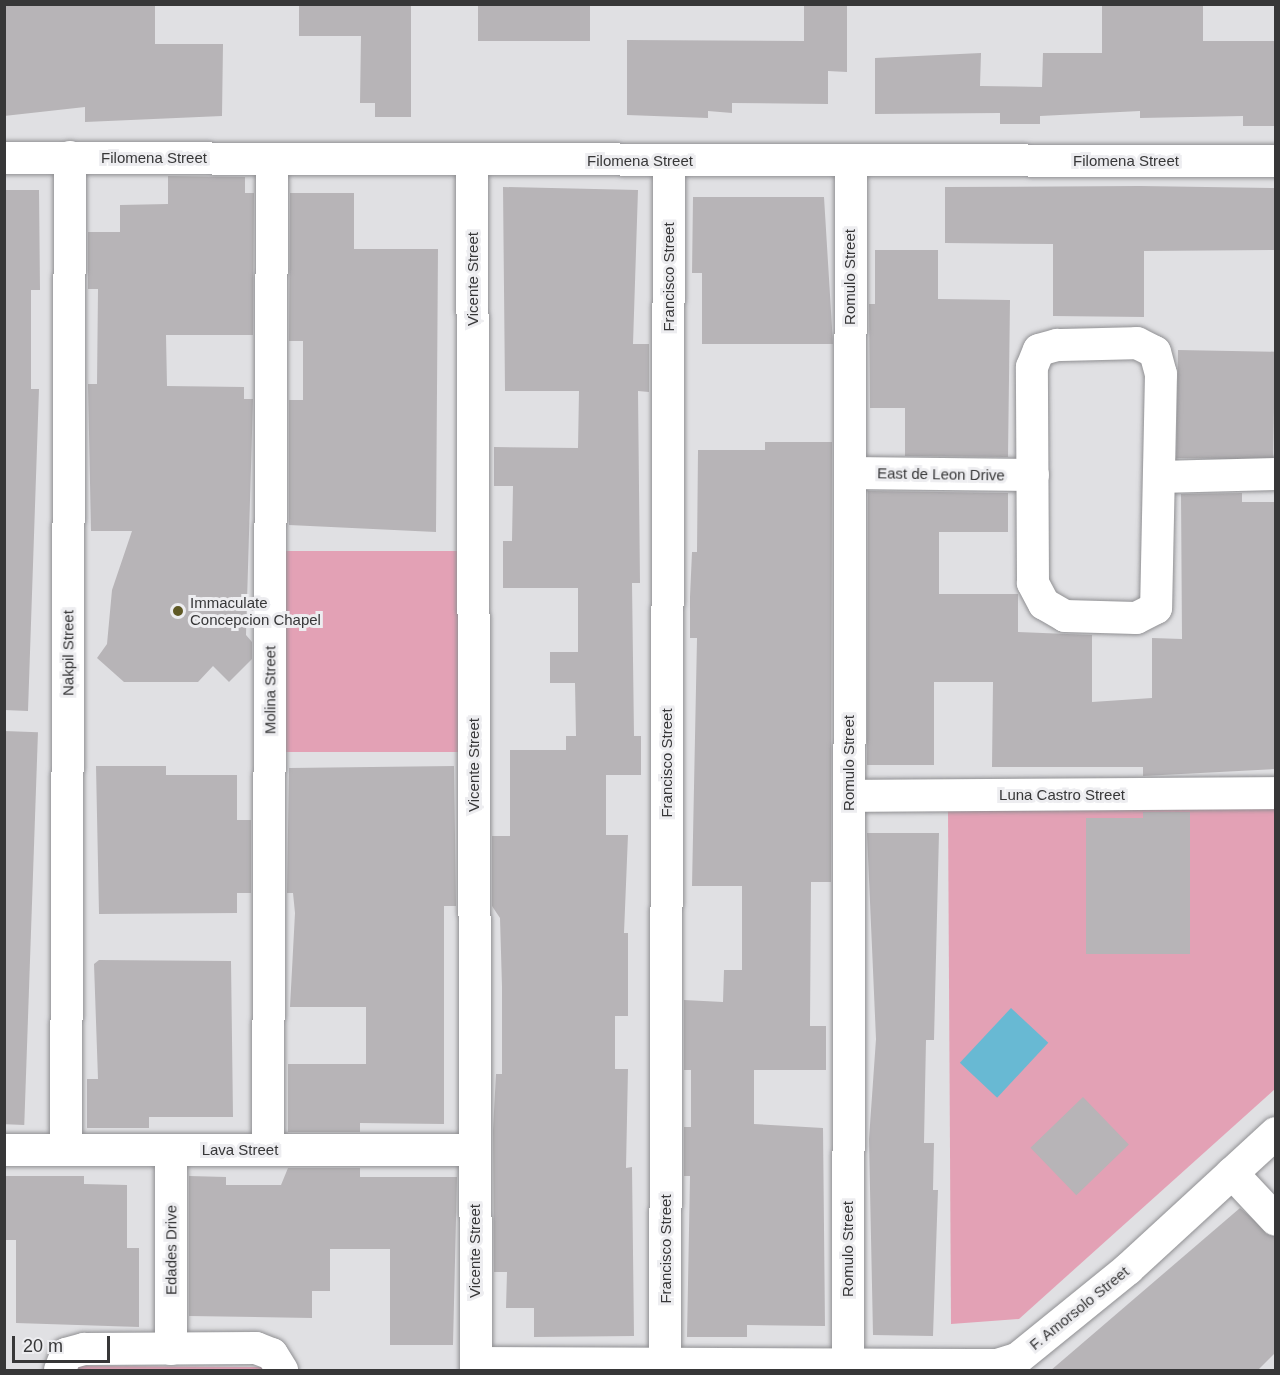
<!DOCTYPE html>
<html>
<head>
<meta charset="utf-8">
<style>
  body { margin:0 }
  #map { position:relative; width:1280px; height:1375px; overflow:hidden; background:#e0e0e3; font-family:Arial,sans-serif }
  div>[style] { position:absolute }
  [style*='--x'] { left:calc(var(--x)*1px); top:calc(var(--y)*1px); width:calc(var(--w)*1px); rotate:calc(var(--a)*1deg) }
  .green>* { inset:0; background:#e3a1b5; transform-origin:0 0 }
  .water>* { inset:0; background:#68b9d3; transform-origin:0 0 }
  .building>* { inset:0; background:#b7b4b7; transform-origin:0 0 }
  .roads { filter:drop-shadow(0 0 2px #8f8f92) drop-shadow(0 0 2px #8f8f92) }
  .minor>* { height:32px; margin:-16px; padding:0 16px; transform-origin:16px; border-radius:16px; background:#fff }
  .dots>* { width:16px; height:16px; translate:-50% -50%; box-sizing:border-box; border:3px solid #ededf0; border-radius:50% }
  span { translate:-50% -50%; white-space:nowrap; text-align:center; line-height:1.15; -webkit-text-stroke:6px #ededf0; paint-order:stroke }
  .street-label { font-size:15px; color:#373738 }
  .poi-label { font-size:15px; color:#373738 }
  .left { translate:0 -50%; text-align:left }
  .frame { position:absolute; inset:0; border:6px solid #373738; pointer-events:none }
  .scale { position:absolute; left:12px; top:1336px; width:98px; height:27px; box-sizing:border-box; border:3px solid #373738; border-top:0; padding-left:8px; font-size:18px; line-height:21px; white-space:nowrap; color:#373738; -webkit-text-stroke:4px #ededf0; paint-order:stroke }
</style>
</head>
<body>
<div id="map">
  <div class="green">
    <i style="left:285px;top:551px;width:174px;height:201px"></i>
    <i style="clip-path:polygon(1276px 808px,1275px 1089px,1019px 1319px,951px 1324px,948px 811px)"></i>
    <i style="clip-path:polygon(77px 1366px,271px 1367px,271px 1370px,77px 1370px)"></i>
  </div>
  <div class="water">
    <i style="left:1011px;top:1008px;width:51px;height:75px;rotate:43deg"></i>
  </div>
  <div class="building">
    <i style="clip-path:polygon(4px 4px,155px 4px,155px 44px,223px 44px,222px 116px,85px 122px,85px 107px,4px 116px)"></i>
    <i style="clip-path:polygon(299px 4px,411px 4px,411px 117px,375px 117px,375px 103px,360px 103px,361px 36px,299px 36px)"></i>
    <i style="left:478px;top:4px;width:112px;height:37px"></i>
    <i style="clip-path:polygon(804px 4px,847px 4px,847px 72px,828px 71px,828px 104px,732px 103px,732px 113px,708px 111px,708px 118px,627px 115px,627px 40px,804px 41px)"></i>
    <i style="clip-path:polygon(1102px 4px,1203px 4px,1203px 41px,1275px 41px,1275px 126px,1243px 126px,1243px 116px,1140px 118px,1140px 111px,1040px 116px,1040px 124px,1000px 124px,1000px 113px,875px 114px,875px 58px,981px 53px,980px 86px,1042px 87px,1043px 53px,1102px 53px)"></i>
    <i style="clip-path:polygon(168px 176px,245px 177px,245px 193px,254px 193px,253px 335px,166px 335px,167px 386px,244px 387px,244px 399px,253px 399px,246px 635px,252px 642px,252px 659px,229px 682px,213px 666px,198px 682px,124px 682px,97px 658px,107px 644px,112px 590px,132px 531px,91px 531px,88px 384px,97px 384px,98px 289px,88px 289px,88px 232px,120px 232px,120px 205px,168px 204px)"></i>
    <i style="clip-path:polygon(1140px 186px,1275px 188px,1275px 250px,1144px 251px,1144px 317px,1053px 316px,1053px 244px,945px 243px,945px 187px)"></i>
    <i style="clip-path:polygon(503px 187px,638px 190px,633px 344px,649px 344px,649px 392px,638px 391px,640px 583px,632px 583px,634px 736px,641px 736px,641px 775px,606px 775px,606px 835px,628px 835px,624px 933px,628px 933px,628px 1016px,615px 1016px,615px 1069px,628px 1069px,626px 1168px,632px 1167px,634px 1336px,534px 1337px,534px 1308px,506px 1308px,507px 1272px,494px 1272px,493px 1130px,496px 1074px,502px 1074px,502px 987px,500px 918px,492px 906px,492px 836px,510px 836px,510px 750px,566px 750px,566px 736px,576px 736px,575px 683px,550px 683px,550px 652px,578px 652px,578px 588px,503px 588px,503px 541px,512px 541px,513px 486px,494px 486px,494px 447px,578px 448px,579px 391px,505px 391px)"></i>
    <i style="clip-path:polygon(4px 190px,39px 190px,40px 290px,31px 290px,31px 389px,39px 389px,28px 711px,4px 710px)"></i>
    <i style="clip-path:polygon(290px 193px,354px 193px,354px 249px,438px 249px,436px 532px,289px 525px,289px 400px,303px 400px,303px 341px,289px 341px)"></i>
    <i style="clip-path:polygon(693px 197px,824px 197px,833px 344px,702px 344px,702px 273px,692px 273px)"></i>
    <i style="clip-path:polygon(875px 250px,938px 250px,938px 299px,1010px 300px,1008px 457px,905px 456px,905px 408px,870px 408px,869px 304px,875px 304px)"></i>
    <i style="left:1178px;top:350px;width:97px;height:108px;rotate:1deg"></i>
    <i style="clip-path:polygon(765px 442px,832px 442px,831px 882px,811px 882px,810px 1026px,826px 1026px,826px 1070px,754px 1070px,754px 1124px,823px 1128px,825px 1326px,747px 1325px,747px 1337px,687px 1337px,690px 1176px,684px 1176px,684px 1127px,691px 1127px,691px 1070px,684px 1070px,684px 1000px,723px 1002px,724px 970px,742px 970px,742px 886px,692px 886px,697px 638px,690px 638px,690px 597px,692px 552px,697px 552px,698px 450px,765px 450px)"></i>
    <i style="clip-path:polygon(868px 491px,1008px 493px,1008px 532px,939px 532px,939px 594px,1018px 594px,1018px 632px,1092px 635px,1092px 702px,1152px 698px,1152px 638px,1182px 639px,1181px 494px,1242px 493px,1242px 502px,1275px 502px,1275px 769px,1143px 776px,1143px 767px,992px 767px,993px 682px,934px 682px,934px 765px,867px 765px)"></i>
    <i style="left:4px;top:731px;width:34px;height:393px;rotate:2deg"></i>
    <i style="clip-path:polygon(96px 766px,166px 766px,166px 775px,237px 775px,237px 820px,251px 820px,251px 893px,237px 893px,237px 913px,99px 914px)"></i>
    <i style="clip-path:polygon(454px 766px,456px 906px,444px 906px,444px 1124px,360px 1123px,360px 1132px,288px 1132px,288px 1064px,366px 1064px,366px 1007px,290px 1007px,295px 913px,293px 893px,287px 893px,289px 768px)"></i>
    <i style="clip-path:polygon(1143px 812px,1190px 812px,1190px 954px,1086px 954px,1086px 818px,1143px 818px)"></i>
    <i style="clip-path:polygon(867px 833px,939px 833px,934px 1040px,926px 1040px,925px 1090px,924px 1143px,934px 1143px,933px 1190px,938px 1190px,933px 1336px,873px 1335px,869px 1139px,876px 1039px)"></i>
    <i style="clip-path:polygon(99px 960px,231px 961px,233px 1117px,149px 1117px,149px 1128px,87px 1128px,87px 1079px,98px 1079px,94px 964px)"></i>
    <i style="left:1083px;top:1097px;width:66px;height:73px;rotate:46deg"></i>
    <i style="clip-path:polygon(288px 1168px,360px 1168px,360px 1177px,457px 1177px,453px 1345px,390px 1345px,390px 1249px,330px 1249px,330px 1291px,312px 1291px,312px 1318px,189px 1316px,189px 1176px,226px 1177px,226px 1185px,281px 1185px)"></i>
    <i style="clip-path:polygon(4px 1176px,84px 1176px,84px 1184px,127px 1185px,127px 1248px,139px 1248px,139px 1327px,16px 1323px,16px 1240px,4px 1240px)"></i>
    <i style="clip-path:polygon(1240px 1208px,1275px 1237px,1275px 1353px,1257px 1371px,1050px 1371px)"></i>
  </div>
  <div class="roads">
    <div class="minor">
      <i style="--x:4;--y:158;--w:1272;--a:0.14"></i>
      <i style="--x:472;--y:160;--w:1210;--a:89.81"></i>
      <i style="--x:1137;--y:343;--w:20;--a:27"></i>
      <i style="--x:1155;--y:352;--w:23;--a:75"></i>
      <i style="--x:1161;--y:374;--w:234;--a:91.2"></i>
      <i style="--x:1156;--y:608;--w:22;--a:153"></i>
      <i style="--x:1136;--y:618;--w:71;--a:-178.4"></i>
      <i style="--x:1065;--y:616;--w:24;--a:-150"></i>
      <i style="--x:1044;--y:604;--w:24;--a:-118"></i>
      <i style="--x:1033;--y:583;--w:216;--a:-90.3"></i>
      <i style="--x:1032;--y:367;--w:18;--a:-68"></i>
      <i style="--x:1039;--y:350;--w:19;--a:-16"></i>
      <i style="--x:1057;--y:345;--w:80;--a:-1.4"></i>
      <i style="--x:850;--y:473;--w:183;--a:0.6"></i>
      <i style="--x:1159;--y:477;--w:117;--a:-1.5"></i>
      <i style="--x:849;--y:796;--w:427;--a:-0.4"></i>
      <i style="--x:4;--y:1150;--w:471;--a:0"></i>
      <i style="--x:66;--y:1150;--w:993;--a:-89.77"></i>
      <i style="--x:171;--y:1150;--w:199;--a:90"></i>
      <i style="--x:268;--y:1150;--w:991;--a:-89.77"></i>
      <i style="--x:1232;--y:1173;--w:64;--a:46.9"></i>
      <i style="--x:476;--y:1363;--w:521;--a:0.22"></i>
      <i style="--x:997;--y:1365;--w:21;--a:-17"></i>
      <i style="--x:1017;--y:1359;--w:143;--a:-39"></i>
      <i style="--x:1128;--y:1269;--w:201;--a:-42.6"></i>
      <i style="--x:665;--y:1364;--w:1203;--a:-89.81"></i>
      <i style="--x:848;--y:1364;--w:1202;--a:-89.86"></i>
      <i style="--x:60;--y:1370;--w:17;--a:-69"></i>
      <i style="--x:66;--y:1354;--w:19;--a:-16"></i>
      <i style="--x:84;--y:1349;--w:172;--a:-0.3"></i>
      <i style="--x:256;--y:1348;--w:17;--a:21"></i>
      <i style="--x:272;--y:1354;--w:19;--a:58"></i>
    </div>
  </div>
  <div class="dots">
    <i style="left:178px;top:611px;background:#5f5925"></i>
  </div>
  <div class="street-label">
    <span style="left:154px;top:158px">Filomena Street</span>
    <span style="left:640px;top:161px">Filomena Street</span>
    <span style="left:1126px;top:161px">Filomena Street</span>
    <span style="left:669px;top:277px;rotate:-90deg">Francisco Street</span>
    <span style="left:850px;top:277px;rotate:-90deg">Romulo Street</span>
    <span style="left:473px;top:279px;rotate:-90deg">Vicente Street</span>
    <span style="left:941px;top:474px;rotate:1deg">East de Leon Drive</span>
    <span style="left:68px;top:653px;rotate:-90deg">Nakpil Street</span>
    <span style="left:270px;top:690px;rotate:-90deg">Molina Street</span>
    <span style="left:667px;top:763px;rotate:-90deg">Francisco Street</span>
    <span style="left:849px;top:763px;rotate:-90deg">Romulo Street</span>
    <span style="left:474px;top:765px;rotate:-90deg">Vicente Street</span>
    <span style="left:1062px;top:795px">Luna Castro Street</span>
    <span style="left:240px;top:1150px">Lava Street</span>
    <span style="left:666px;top:1249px;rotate:-90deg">Francisco Street</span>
    <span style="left:848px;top:1249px;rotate:-90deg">Romulo Street</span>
    <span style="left:171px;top:1250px;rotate:-90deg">Edades Drive</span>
    <span style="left:475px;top:1251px;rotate:-90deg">Vicente Street</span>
    <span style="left:1079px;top:1308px;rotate:-39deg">F. Amorsolo Street</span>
  </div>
  <div class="poi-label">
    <span class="left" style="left:190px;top:611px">Immaculate<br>Concepcion Chapel</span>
  </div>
  <div class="frame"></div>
  <div class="scale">20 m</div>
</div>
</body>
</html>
